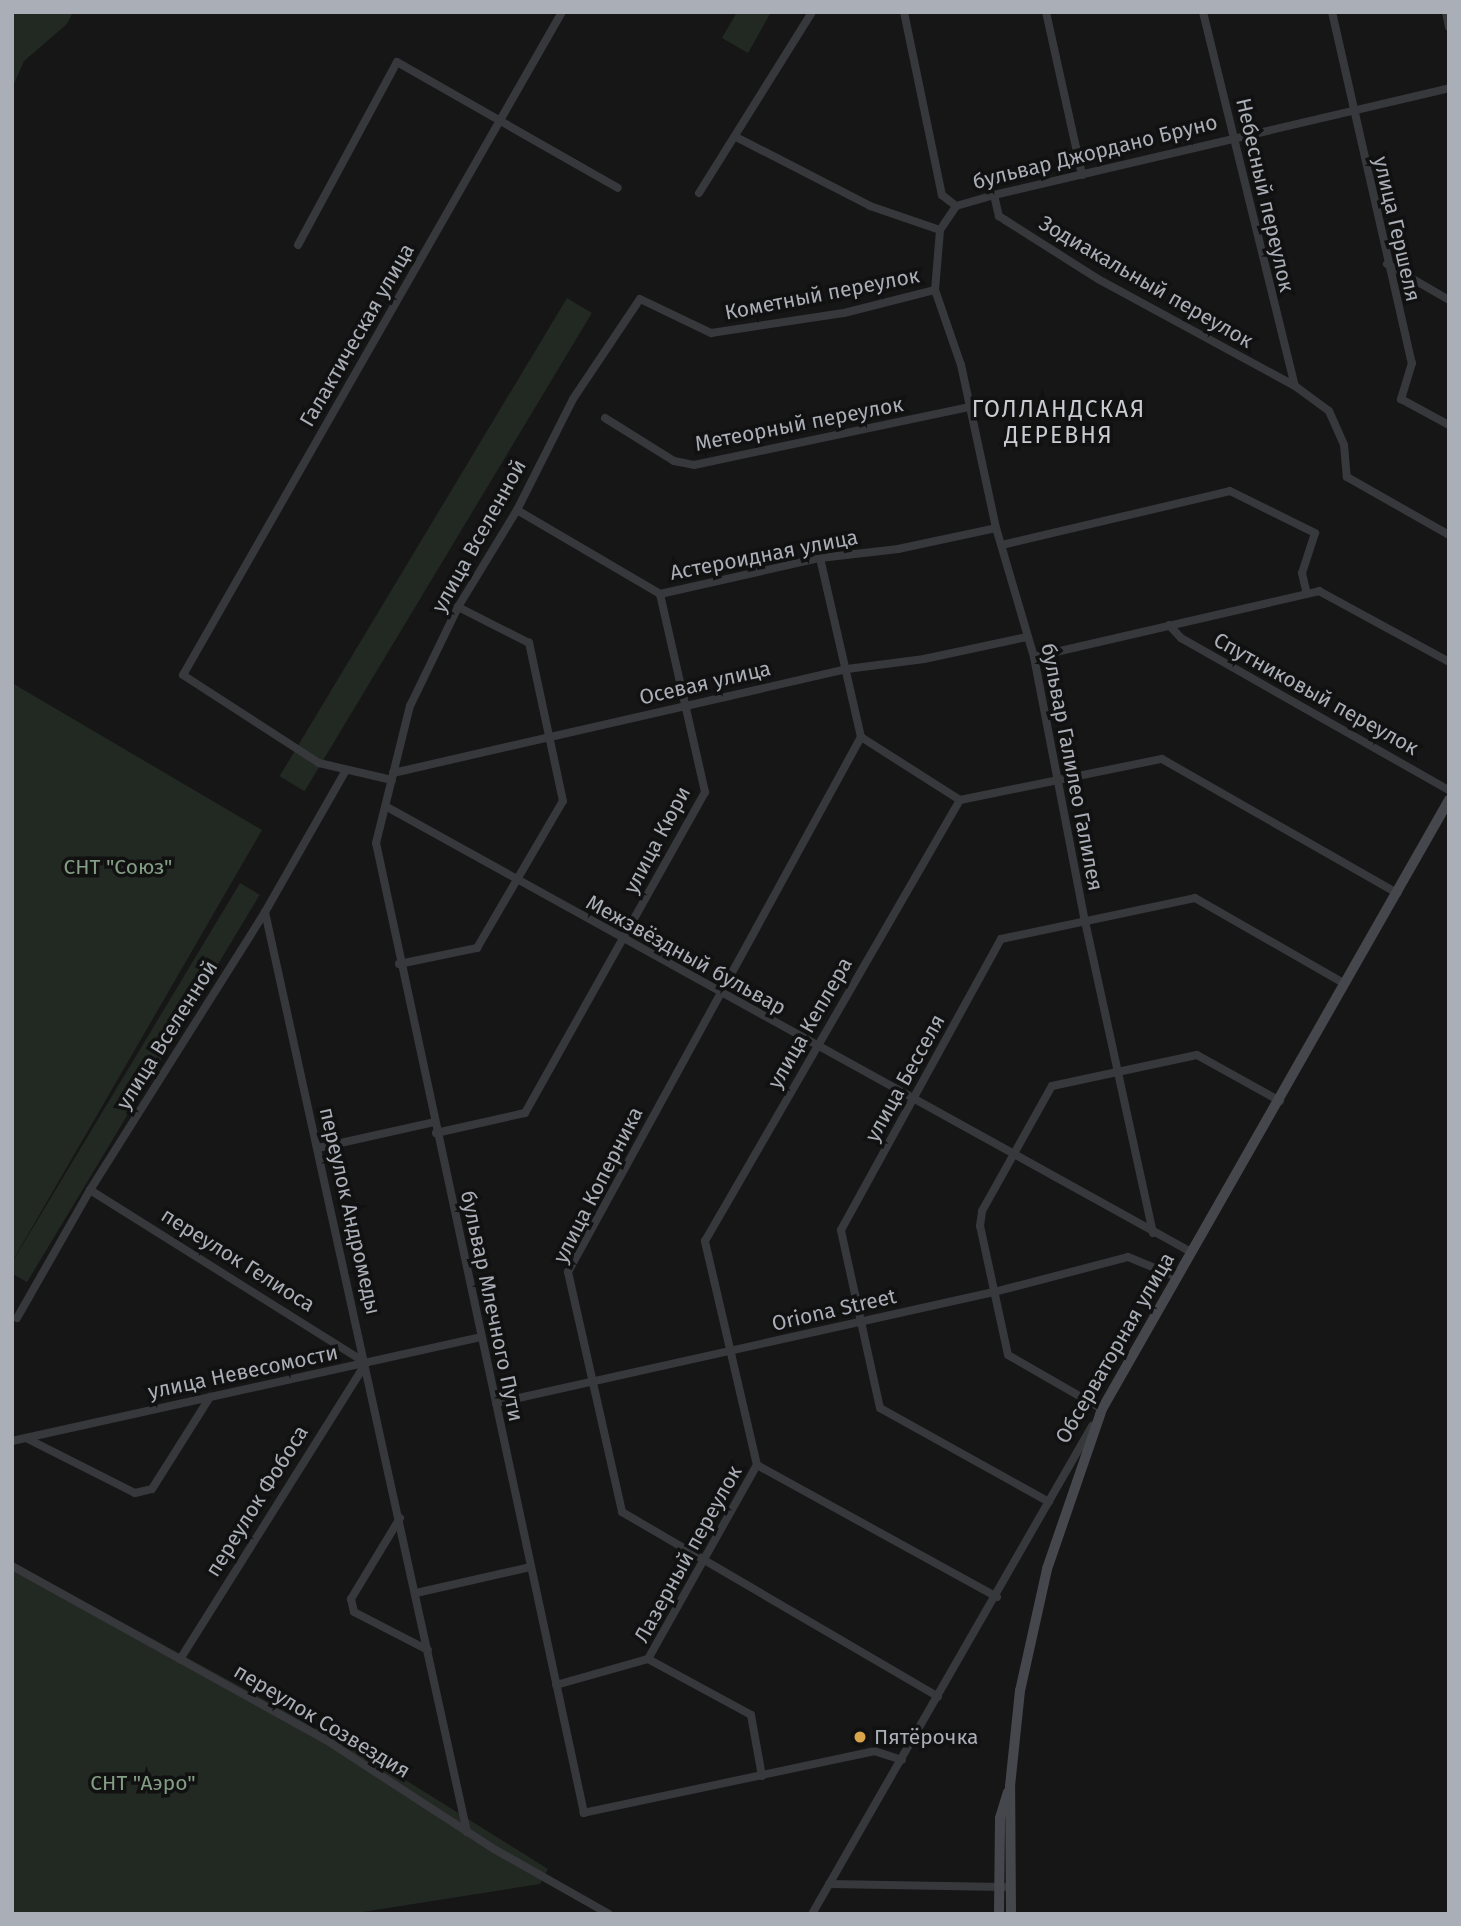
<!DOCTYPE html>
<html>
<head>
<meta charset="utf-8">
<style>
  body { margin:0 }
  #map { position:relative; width:1461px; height:1926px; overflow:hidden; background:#161617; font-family:"Fira Sans",sans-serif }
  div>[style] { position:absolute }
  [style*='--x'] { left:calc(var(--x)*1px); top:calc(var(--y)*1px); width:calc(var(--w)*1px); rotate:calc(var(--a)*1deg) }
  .green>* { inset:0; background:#222923; transform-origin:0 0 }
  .street>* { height:8px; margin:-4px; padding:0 4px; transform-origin:4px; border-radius:4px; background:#37383c }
  .secondary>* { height:10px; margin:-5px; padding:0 5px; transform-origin:5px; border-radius:5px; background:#46474c }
  .dots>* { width:19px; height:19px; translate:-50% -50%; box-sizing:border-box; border:4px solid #111112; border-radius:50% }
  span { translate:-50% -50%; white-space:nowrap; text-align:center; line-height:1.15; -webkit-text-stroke:7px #111112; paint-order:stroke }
  .street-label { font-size:21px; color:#aaaeb6 }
  .park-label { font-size:21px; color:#839e84 }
  .poi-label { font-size:21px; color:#aaaeb6 }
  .left { translate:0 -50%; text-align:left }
  .neighbourhood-label { font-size:23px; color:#caccd2; letter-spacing:2px }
  .frame { position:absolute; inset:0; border:14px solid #aaaeb6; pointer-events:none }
</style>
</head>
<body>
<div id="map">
  <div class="green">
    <i style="clip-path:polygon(12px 12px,73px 12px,67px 24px,24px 61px,13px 86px)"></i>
    <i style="clip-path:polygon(737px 12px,771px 12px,748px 53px,722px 38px)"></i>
    <i style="left:567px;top:298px;width:29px;height:558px;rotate:31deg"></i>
    <i style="clip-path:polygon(12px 683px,262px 830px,12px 1262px)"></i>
    <i style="left:240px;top:883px;width:23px;height:452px;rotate:31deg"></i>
    <i style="clip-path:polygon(12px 1562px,367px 1756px,548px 1869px,540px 1884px,350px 1914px,12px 1914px)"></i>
  </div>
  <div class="street">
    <i style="--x:904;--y:12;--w:187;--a:78.3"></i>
    <i style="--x:942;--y:195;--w:18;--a:38"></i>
    <i style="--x:1046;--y:12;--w:167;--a:77.5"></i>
    <i style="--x:1203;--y:12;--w:385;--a:76.2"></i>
    <i style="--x:1332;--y:12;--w:360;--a:77.2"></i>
    <i style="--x:1412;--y:363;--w:38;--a:107"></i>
    <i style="--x:1401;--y:399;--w:55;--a:28.4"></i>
    <i style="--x:1446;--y:12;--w:15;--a:79"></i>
    <i style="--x:736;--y:137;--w:151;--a:27.2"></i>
    <i style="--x:870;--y:206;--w:74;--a:18.9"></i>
    <i style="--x:699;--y:193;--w:213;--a:-58"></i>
    <i style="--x:994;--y:195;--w:22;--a:77"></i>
    <i style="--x:999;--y:216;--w:7;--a:34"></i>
    <i style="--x:1005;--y:220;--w:110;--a:32.4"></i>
    <i style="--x:1098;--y:279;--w:224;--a:28.5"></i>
    <i style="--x:1295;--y:386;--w:42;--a:36.3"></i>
    <i style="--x:1329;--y:411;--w:37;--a:66"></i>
    <i style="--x:1344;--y:445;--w:32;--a:85"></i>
    <i style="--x:1347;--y:477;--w:117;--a:29.6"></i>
    <i style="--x:298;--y:245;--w:208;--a:-61.6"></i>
    <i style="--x:397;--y:62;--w:254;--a:29.7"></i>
    <i style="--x:1387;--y:264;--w:72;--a:30.1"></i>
    <i style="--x:605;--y:418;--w:81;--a:31.9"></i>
    <i style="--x:674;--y:461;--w:20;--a:11"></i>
    <i style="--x:694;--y:465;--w:282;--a:-11.9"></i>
    <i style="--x:517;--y:510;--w:166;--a:30.4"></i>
    <i style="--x:660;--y:594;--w:164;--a:-12.7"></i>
    <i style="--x:820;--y:558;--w:79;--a:-6.6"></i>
    <i style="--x:898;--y:549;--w:100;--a:-12.1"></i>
    <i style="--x:1002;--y:545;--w:234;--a:-13.3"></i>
    <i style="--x:1230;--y:491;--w:95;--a:26.3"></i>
    <i style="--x:1315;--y:533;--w:42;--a:108"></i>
    <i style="--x:1302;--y:573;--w:18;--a:77"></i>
    <i style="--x:820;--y:558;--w:184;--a:77.1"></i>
    <i style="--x:861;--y:737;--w:610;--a:118.71"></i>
    <i style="--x:568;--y:1272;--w:246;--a:77.3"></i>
    <i style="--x:622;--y:1512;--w:366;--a:30.3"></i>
    <i style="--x:1169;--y:625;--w:18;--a:47"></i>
    <i style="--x:1181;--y:638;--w:308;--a:29.6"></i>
    <i style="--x:1034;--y:657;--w:293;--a:-13"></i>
    <i style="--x:1319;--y:591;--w:148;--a:28.6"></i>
    <i style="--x:861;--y:737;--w:117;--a:32.5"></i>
    <i style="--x:393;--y:773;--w:466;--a:-12.9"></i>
    <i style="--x:847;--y:669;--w:78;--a:-7.4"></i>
    <i style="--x:924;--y:659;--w:105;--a:-12.1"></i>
    <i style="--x:392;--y:780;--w:75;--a:-166.9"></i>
    <i style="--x:319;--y:763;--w:162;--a:-147.1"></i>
    <i style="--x:183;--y:675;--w:764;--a:-60.25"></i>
    <i style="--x:387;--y:807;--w:919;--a:28.96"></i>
    <i style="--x:265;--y:912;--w:942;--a:77.62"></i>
    <i style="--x:399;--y:964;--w:80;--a:-11.6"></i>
    <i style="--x:477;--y:948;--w:170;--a:-59.7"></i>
    <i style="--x:563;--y:801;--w:162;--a:-102.1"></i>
    <i style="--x:529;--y:643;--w:80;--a:-153.1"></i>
    <i style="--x:436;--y:1133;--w:91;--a:-12.7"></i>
    <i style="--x:525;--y:1113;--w:368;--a:-60.7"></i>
    <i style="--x:705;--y:792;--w:203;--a:-102.8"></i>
    <i style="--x:318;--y:1148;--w:119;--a:-12.6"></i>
    <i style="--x:90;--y:1190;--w:326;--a:32.1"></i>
    <i style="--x:366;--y:1363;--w:350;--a:122.1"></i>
    <i style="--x:1153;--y:1233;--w:318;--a:-102.3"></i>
    <i style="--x:1085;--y:922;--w:270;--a:-100.9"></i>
    <i style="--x:1034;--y:657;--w:134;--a:-106.4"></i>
    <i style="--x:996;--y:528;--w:167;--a:-102.1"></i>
    <i style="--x:961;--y:365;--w:79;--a:-109.1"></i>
    <i style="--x:935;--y:290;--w:60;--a:-85.2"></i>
    <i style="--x:940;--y:230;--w:29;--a:-56"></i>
    <i style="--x:956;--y:206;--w:40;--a:-16"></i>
    <i style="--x:994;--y:195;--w:467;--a:-13.2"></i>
    <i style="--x:17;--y:1318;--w:147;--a:-60.3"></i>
    <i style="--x:90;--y:1190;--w:328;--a:-57.8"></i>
    <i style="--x:265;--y:912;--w:163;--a:-60.3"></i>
    <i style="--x:496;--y:1403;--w:510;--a:-12.57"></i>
    <i style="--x:994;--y:1292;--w:138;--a:-14.6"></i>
    <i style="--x:1128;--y:1257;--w:53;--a:22.2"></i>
    <i style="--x:1099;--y:1414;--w:6;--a:-59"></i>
    <i style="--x:1102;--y:1409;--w:108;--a:-150.1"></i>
    <i style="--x:1008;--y:1355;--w:132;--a:-102.2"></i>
    <i style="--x:980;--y:1226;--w:15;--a:-82"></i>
    <i style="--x:982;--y:1211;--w:143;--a:-60.8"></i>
    <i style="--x:1052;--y:1086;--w:148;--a:-12.1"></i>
    <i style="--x:1197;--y:1055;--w:95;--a:29"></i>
    <i style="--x:26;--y:1438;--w:122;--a:26.8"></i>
    <i style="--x:135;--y:1493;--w:17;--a:-13"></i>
    <i style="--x:152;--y:1489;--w:109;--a:-57.8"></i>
    <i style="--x:12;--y:1441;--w:480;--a:-12.5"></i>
    <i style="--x:1049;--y:1502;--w:193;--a:-150.9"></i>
    <i style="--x:880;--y:1408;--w:182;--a:-102.4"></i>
    <i style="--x:841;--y:1230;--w:332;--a:-61.2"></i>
    <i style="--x:1001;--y:939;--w:198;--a:-11.9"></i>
    <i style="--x:1195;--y:898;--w:173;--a:29.8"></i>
    <i style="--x:400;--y:1518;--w:95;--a:121.2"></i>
    <i style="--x:351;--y:1599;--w:13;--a:77"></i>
    <i style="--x:354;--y:1612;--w:83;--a:27.2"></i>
    <i style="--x:12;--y:1566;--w:359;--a:29"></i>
    <i style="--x:326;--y:1740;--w:200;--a:33"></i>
    <i style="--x:494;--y:1849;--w:132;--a:29.5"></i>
    <i style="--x:416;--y:1593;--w:117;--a:-12.8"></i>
    <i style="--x:997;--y:1597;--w:274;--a:-151.2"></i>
    <i style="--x:757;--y:1465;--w:230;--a:-103.1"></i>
    <i style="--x:705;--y:1241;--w:509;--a:-59.96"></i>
    <i style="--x:960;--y:800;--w:206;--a:-11.5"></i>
    <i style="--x:1162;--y:759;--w:271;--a:29.7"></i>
    <i style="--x:648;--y:1659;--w:223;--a:-60.7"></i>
    <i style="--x:556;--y:1685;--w:96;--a:-15.8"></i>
    <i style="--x:648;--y:1659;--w:117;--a:28.5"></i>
    <i style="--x:751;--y:1715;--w:62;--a:79.8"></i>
    <i style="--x:902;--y:1760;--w:28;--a:-162"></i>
    <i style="--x:875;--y:1751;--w:298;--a:168"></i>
    <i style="--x:584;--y:1813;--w:992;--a:-102.1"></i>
    <i style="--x:376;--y:843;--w:141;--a:-76.1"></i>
    <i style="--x:410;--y:706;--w:110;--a:-64.1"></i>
    <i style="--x:458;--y:607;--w:114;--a:-58.7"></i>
    <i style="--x:517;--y:510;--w:124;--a:-63.2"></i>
    <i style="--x:573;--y:399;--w:120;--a:-56.2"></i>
    <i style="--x:640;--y:299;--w:79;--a:25.6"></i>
    <i style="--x:711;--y:333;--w:134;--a:-8.6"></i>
    <i style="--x:844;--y:313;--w:94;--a:-14.2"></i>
    <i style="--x:829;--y:1884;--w:175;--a:1"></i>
    <i style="--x:812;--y:1914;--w:563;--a:-60.15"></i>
  </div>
  <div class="secondary">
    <i style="--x:999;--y:1914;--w:96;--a:-89.4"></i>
    <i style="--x:1000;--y:1818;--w:27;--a:-73"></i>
    <i style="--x:1011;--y:1914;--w:128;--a:-90.4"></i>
    <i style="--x:1010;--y:1786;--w:96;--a:-84"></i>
    <i style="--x:1020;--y:1691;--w:125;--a:-77.5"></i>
    <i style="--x:1047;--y:1569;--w:169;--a:-71"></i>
    <i style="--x:1102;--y:1409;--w:701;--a:-60.33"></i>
  </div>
  <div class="dots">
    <i style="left:860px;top:1737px;background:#daa44b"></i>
  </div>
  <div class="street-label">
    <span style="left:1095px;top:152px;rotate:-14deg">бульвар Джордано Бруно</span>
    <span style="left:1265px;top:195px;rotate:77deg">Небесный переулок</span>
    <span style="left:1397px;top:229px;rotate:77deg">улица Гершеля</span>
    <span style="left:1146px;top:282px;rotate:30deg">Зодиакальный переулок</span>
    <span style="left:822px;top:294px;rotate:-11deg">Кометный переулок</span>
    <span style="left:357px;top:335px;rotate:-60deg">Галактическая улица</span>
    <span style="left:799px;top:424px;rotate:-11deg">Метеорный переулок</span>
    <span style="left:479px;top:536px;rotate:-61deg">улица Вселенной</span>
    <span style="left:764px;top:555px;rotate:-11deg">Астероидная улица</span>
    <span style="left:705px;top:683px;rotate:-13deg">Осевая улица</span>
    <span style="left:1316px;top:694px;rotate:29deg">Спутниковый переулок</span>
    <span style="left:1072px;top:767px;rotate:79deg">бульвар Галилео Галилея</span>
    <span style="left:657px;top:840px;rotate:-62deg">улица Кюри</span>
    <span style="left:686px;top:955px;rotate:29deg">Межзвёздный бульвар</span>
    <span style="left:810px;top:1023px;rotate:-60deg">улица Кеплера</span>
    <span style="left:167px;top:1035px;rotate:-58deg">улица Вселенной</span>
    <span style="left:905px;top:1078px;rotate:-61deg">улица Бесселя</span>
    <span style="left:598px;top:1185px;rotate:-63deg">улица Коперника</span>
    <span style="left:350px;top:1211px;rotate:77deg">переулок Андромеды</span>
    <span style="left:238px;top:1260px;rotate:32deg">переулок Гелиоса</span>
    <span style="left:492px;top:1306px;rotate:78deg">бульвар Млечного Пути</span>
    <span style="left:834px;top:1310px;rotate:-13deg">Oriona Street</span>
    <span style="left:1115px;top:1348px;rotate:-60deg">Обсерваторная улица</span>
    <span style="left:243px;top:1372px;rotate:-12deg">улица Невесомости</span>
    <span style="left:257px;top:1501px;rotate:-58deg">переулок Фобоса</span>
    <span style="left:688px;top:1554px;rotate:-61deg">Лазерный переулок</span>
    <span style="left:322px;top:1721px;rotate:31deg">переулок Созвездия</span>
  </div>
  <div class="park-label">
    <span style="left:118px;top:867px">СНТ "Союз"</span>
    <span style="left:143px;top:1783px">СНТ "Аэро"</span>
  </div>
  <div class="poi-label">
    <span class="left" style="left:874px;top:1737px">Пятёрочка</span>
  </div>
  <div class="neighbourhood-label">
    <span style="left:1059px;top:422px">ГОЛЛАНДСКАЯ<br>ДЕРЕВНЯ</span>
  </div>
  <div class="frame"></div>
</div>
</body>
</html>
